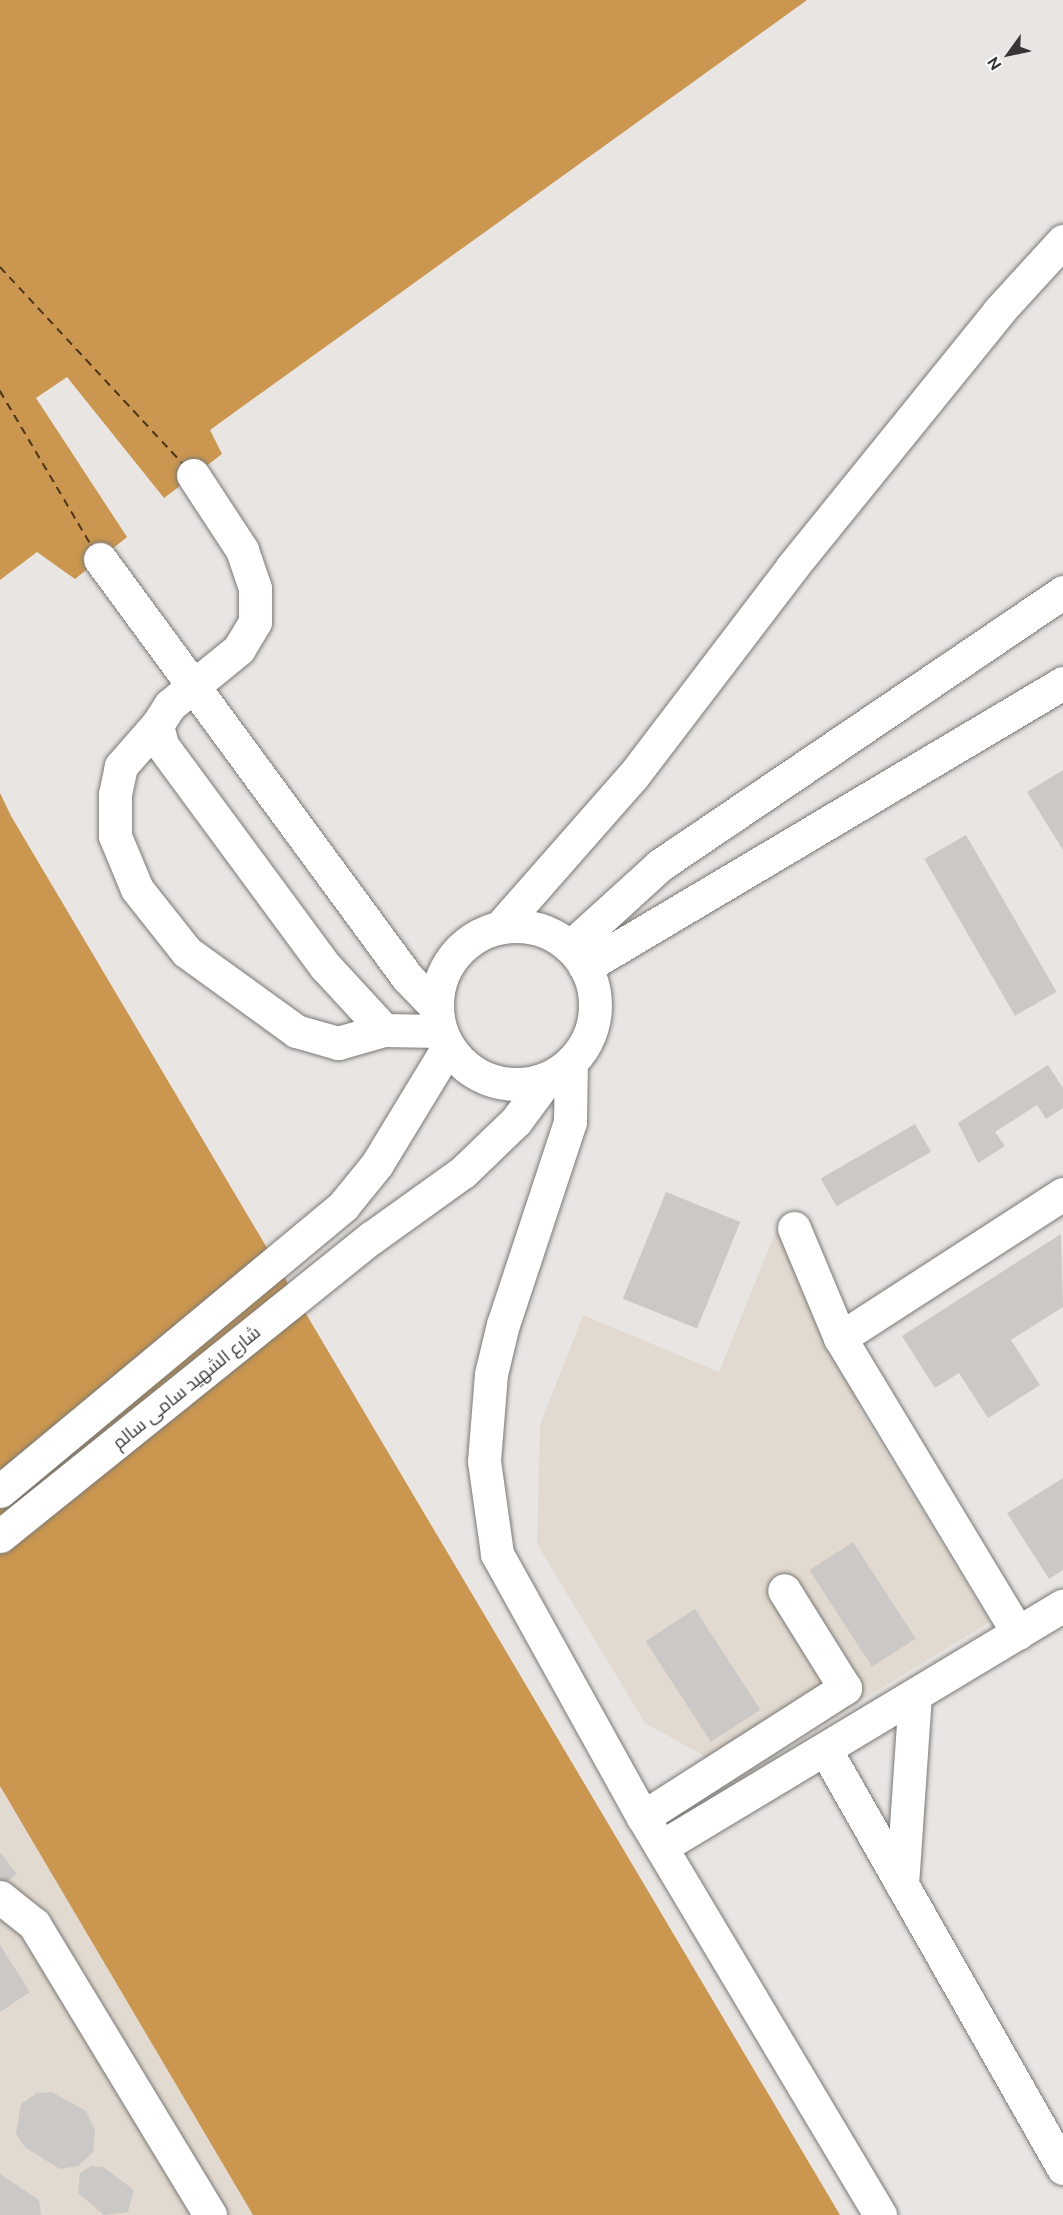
<!DOCTYPE html>
<html>
<head>
<meta charset="utf-8">
<style>
  body { margin:0 }
  #map { position:relative; width:1063px; height:2215px; overflow:hidden; background:#e8e5e2; font-family:Ubuntu,Cairo,sans-serif }
  div>[style] { position:absolute }
  [style*='--x'] { left:calc(var(--x)*1px); top:calc(var(--y)*1px); width:calc(var(--w)*1px); rotate:calc(var(--a)*1deg) }
  .built>* { inset:0; background:#e2dad0 }
  .water>* { inset:0; background:#ca9650 }
  .ferry>* { height:1.5px; margin-top:-0.75px; transform-origin:0; background:repeating-linear-gradient(90deg,#4c3617 0 8px,transparent 0 14px) }
  .building>* { inset:0; background:#cbc8c5; transform-origin:0 0 }
  .roads { filter:drop-shadow(0 0 2px #7a7875) drop-shadow(0 0 2px #7a7875) }
  .minor>* { height:33px; margin:-16.5px; padding:0 16.5px; transform-origin:16.5px; border-radius:16.5px; background:#fff }
  .major>* { height:33px; margin:-16.5px; padding:0 16.5px; transform-origin:16.5px; border-radius:16.5px; background:#fff }
  .major>.ring { margin:-16.5px; padding:0; box-sizing:content-box; background:none; border:33px solid #fff; border-radius:50% }
  span { translate:-50% -50%; white-space:nowrap; text-align:center; line-height:1.15; -webkit-text-stroke:4.5px #fff; paint-order:stroke }
  .street-label { font-size:18px; color:#363534 }
  .north { position:absolute; left:979px; top:24px; width:60px; height:60px; -webkit-text-stroke:4px #fff; paint-order:stroke; rotate:237deg; font-size:16px; font-weight:700; line-height:24px; text-align:center; color:#363534 }
  .north::after { content:''; display:block; margin:auto; width:21px; height:27px; background:#363534; clip-path:polygon(50% 0,100% 100%,50% 72%,0 100%) }
</style>
</head>
<body>
<div id="map">
  <div class="built">
    <i style="clip-path:polygon(780px 1221px,863px 1415px,990px 1622px,725px 1783px,712px 1760px,645px 1723px,537px 1544px,540px 1425px,583px 1315px,719px 1372px)"></i>
    <i style="clip-path:polygon(0 1786px,253px 2215px,0 2215px)"></i>
  </div>
  <div class="water">
    <i style="clip-path:polygon(0 0,807px 0,210px 430px,222px 454px,164px 498px,67px 377px,36px 398px,127px 537px,75px 579px,37px 552px,0 580px)"></i>
    <i style="clip-path:polygon(0 793px,11px 816px,840px 2215px,253px 2215px,0 1786px)"></i>
  </div>
  <div class="ferry">
    <i style="--x:0;--y:267;--w:269;--a:47.1"></i>
    <i style="--x:0;--y:391;--w:179;--a:59.4"></i>
  </div>
  <div class="building">
    <i style="clip-path:polygon(1063px 770px,1063px 850px,1027px 792px)"></i>
    <i style="left:966px;top:835px;width:181px;height:48px;rotate:60deg"></i>
    <i style="clip-path:polygon(1048px 1065px,1063px 1088px,1063px 1108px,1046px 1119px,1037px 1105px,995px 1132px,1005px 1146px,978px 1163px,958px 1123px)"></i>
    <i style="left:915px;top:1124px;width:32px;height:109px;rotate:60deg"></i>
    <i style="left:666px;top:1192px;width:80px;height:115px;rotate:22deg"></i>
    <i style="clip-path:polygon(1061px 1234px,1063px 1307px,1011px 1340px,1040px 1385px,988px 1418px,959px 1373px,935px 1388px,902px 1336px)"></i>
    <i style="clip-path:polygon(1063px 1478px,1063px 1570px,1049px 1579px,1007px 1513px)"></i>
    <i style="left:853px;top:1542px;width:115px;height:52px;rotate:57deg"></i>
    <i style="left:695px;top:1609px;width:120px;height:59px;rotate:57deg"></i>
    <i style="clip-path:polygon(0 1852px,17px 1874px,0 1886px)"></i>
    <i style="clip-path:polygon(0 1945px,30px 1992px,0 2012px)"></i>
    <i style="clip-path:polygon(52px 2092px,86px 2111px,95px 2130px,93px 2152px,78px 2166px,60px 2169px,26px 2148px,16px 2134px,21px 2104px,37px 2093px)"></i>
    <i style="clip-path:polygon(91px 2166px,103px 2167px,134px 2190px,128px 2212px,104px 2215px,78px 2193px,80px 2173px)"></i>
    <i style="clip-path:polygon(0 2174px,39px 2200px,41px 2215px,0 2215px)"></i>
  </div>
  <div class="roads">
    <div class="minor">
      <i style="--x:157;--y:725;--w:55;--a:131.3"></i>
      <i style="--x:121;--y:766;--w:29;--a:102"></i>
      <i style="--x:115;--y:794;--w:42;--a:90"></i>
      <i style="--x:115;--y:836;--w:57;--a:67.5"></i>
      <i style="--x:137;--y:889;--w:80;--a:51.6"></i>
      <i style="--x:187;--y:952;--w:135;--a:35.9"></i>
      <i style="--x:296;--y:1031;--w:44;--a:15.9"></i>
      <i style="--x:338;--y:1043;--w:48;--a:-15.8"></i>
      <i style="--x:585;--y:967;--w:556;--a:-30.72"></i>
      <i style="--x:794;--y:1228;--w:119;--a:67.3"></i>
      <i style="--x:1018;--y:1633;--w:345;--a:-121.1"></i>
      <i style="--x:840;--y:1338;--w:265;--a:-32.9"></i>
      <i style="--x:825;--y:1749;--w:482;--a:60.4"></i>
      <i style="--x:643;--y:1817;--w:240;--a:-32.6"></i>
      <i style="--x:845;--y:1688;--w:115;--a:-121.9"></i>
      <i style="--x:661;--y:1847;--w:469;--a:-31"></i>
      <i style="--x:902;--y:1885;--w:190;--a:-86.1"></i>
      <i style="--x:0;--y:1897;--w:43;--a:38.5"></i>
      <i style="--x:34;--y:1924;--w:340;--a:58.8"></i>
    </div>
    <div class="major">
      <i style="--x:193;--y:475;--w:90;--a:56.8"></i>
      <i style="--x:242;--y:550;--w:40;--a:71.1"></i>
      <i style="--x:255;--y:588;--w:34;--a:90"></i>
      <i style="--x:255;--y:622;--w:31;--a:121"></i>
      <i style="--x:239;--y:649;--w:89;--a:140.9"></i>
      <i style="--x:170;--y:705;--w:24;--a:123"></i>
      <i style="--x:157;--y:725;--w:21;--a:76"></i>
      <i style="--x:162;--y:745;--w:275;--a:53.6"></i>
      <i style="--x:325;--y:966;--w:87;--a:47.3"></i>
      <i style="--x:384;--y:1030;--w:56;--a:1"></i>
      <i style="--x:100;--y:559;--w:519;--a:53.7"></i>
      <i style="--x:407;--y:977;--w:42;--a:46"></i>
      <i class="ring" style="left:437px;top:926px;width:125px;height:125px"></i>
      <i style="--x:501;--y:926;--w:200;--a:-48.7"></i>
      <i style="--x:633;--y:776;--w:263;--a:-52.7"></i>
      <i style="--x:792;--y:567;--w:329;--a:-51"></i>
      <i style="--x:999;--y:311;--w:95;--a:-47.6"></i>
      <i style="--x:570;--y:947;--w:122;--a:-42.3"></i>
      <i style="--x:660;--y:865;--w:487;--a:-34.1"></i>
      <i style="--x:571;--y:1063;--w:59;--a:91"></i>
      <i style="--x:570;--y:1122;--w:213;--a:108.3"></i>
      <i style="--x:503;--y:1324;--w:51;--a:103.5"></i>
      <i style="--x:491;--y:1374;--w:87;--a:94.6"></i>
      <i style="--x:484;--y:1461;--w:94;--a:82"></i>
      <i style="--x:497;--y:1554;--w:301;--a:61"></i>
      <i style="--x:643;--y:1817;--w:463;--a:59.2"></i>
      <i style="--x:0;--y:1491;--w:446;--a:-39.7"></i>
      <i style="--x:343;--y:1206;--w:54;--a:-51"></i>
      <i style="--x:377;--y:1164;--w:137;--a:-58.7"></i>
      <i style="--x:0;--y:1536;--w:476;--a:-38.8"></i>
      <i style="--x:371;--y:1238;--w:113;--a:-35.7"></i>
      <i style="--x:463;--y:1172;--w:74;--a:-43.9"></i>
      <i style="--x:516;--y:1121;--w:52;--a:-53.6"></i>
    </div>
  </div>
  <div class="street-label">
    <span style="left:186px;top:1387px;rotate:-39deg">شارع الشهيد سامى سالم</span>
  </div>
  <div class="north">N</div>
</div>
</body>
</html>
